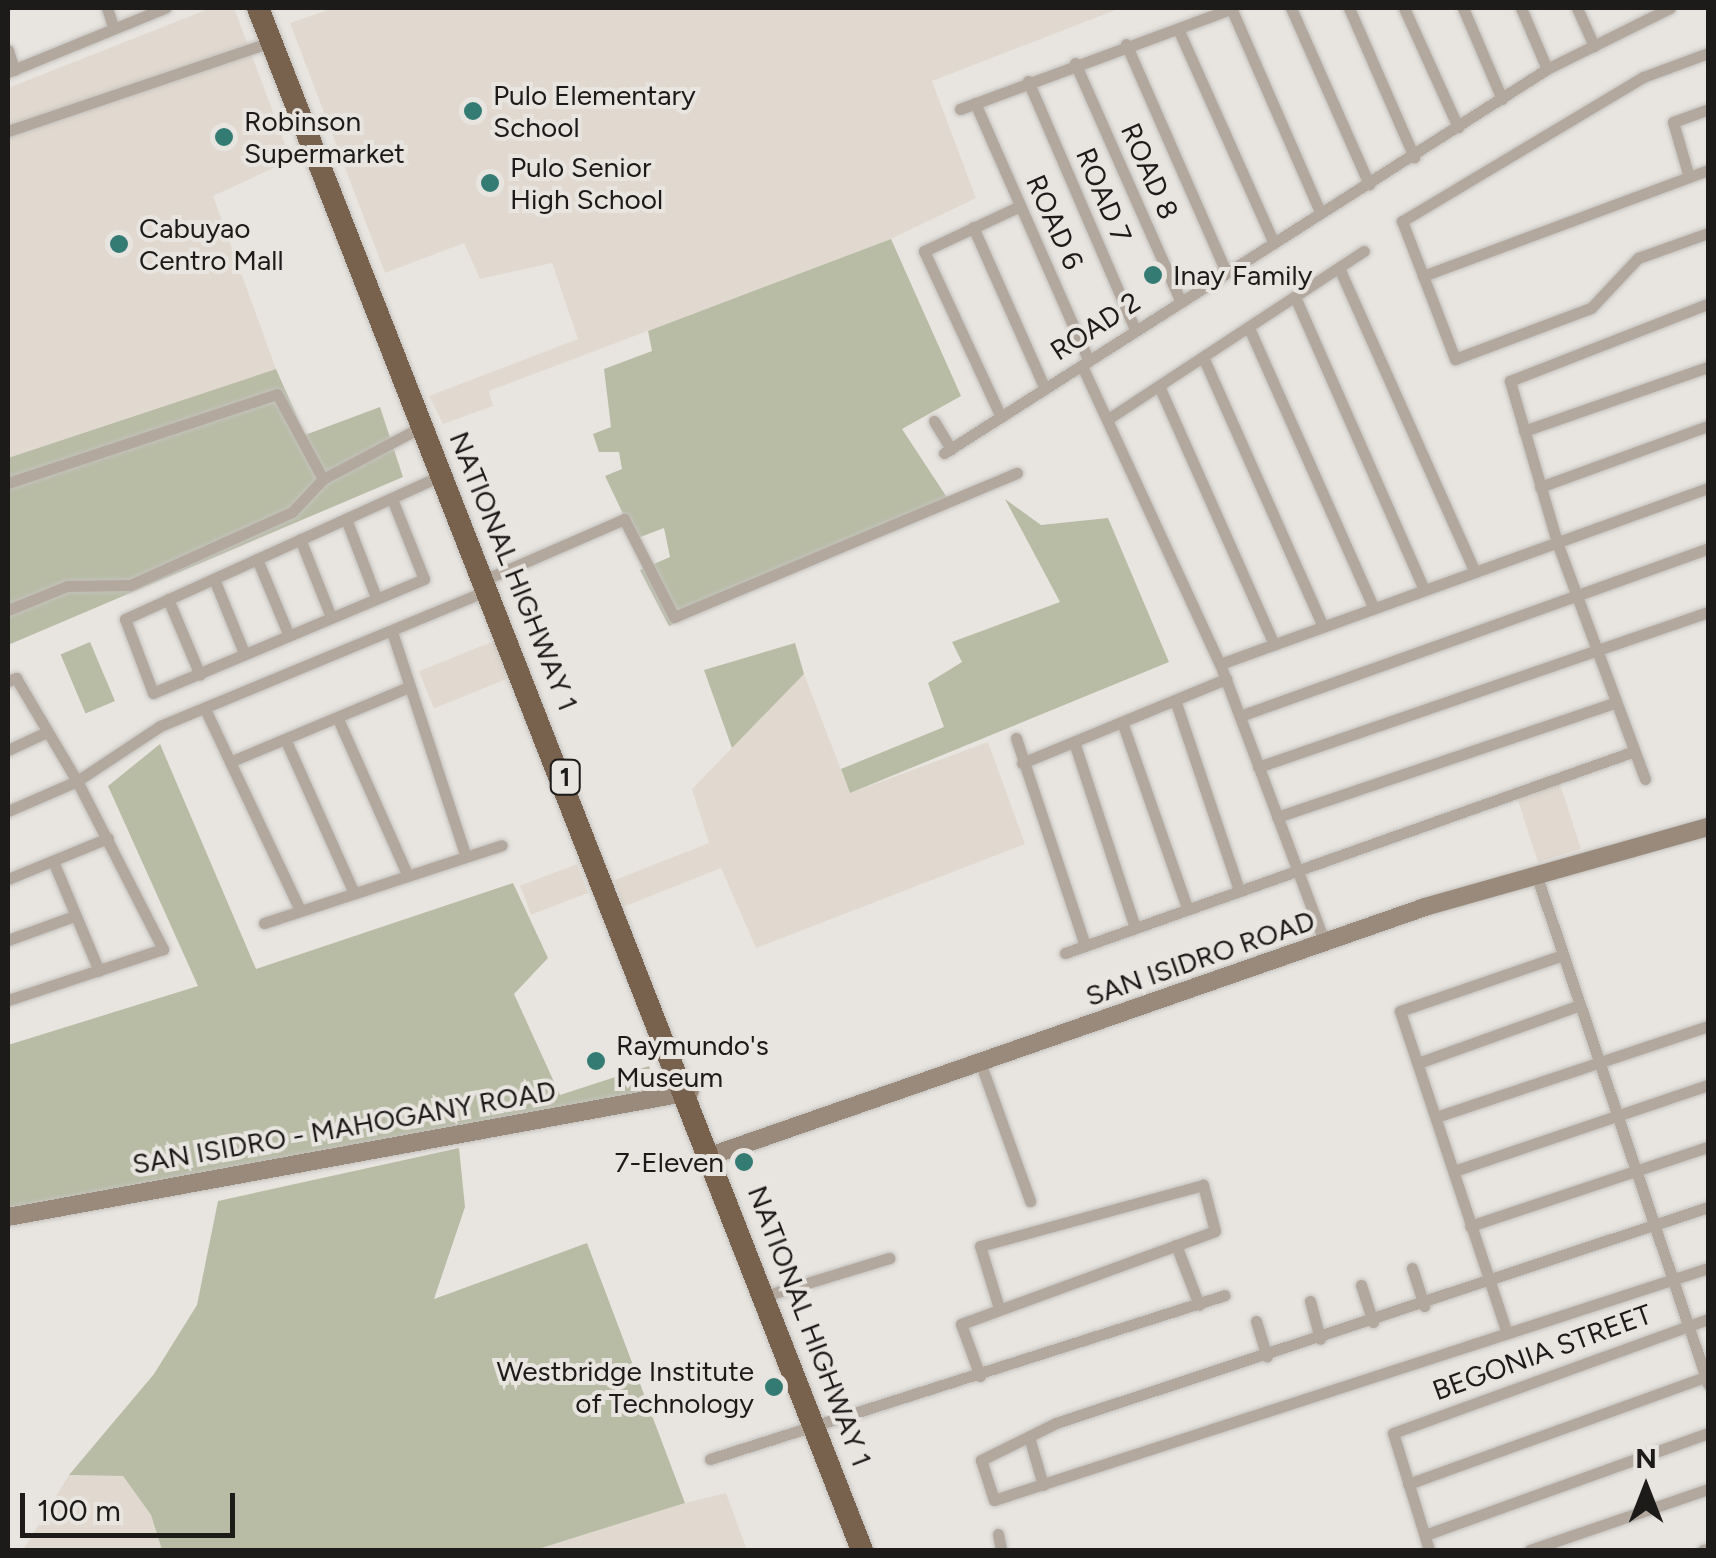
<!DOCTYPE html>
<html>
<head>
<meta charset="utf-8">
<style>
  body { margin:0 }
  #map { position:relative; width:1716px; height:1558px; overflow:hidden; background:#e8e5e1; font-family:Figtree,sans-serif }
  div>[style] { position:absolute }
  [style*='--x'] { left:calc(var(--x)*1px); top:calc(var(--y)*1px); width:calc(var(--w)*1px); rotate:calc(var(--a)*1deg) }
  .built>* { inset:0; background:#e1d9cf; transform-origin:0 0 }
  .green>* { inset:0; background:#b8bca5; transform-origin:0 0 }
  .roads { filter:drop-shadow(0 0 2px #c3c1bd) drop-shadow(0 0 2px #c3c1bd) }
  .street>* { height:11px; margin:-5.5px; padding:0 5.5px; transform-origin:5.5px; border-radius:5.5px; background:#b3a89e }
  .secondary>* { height:18px; margin:-9px; padding:0 9px; transform-origin:9px; border-radius:9px; background:#9a8a7b }
  .highway>* { height:22px; margin:-11px; padding:0 11px; transform-origin:11px; border-radius:11px; background:#78624d }
  .dots>* { width:28px; height:28px; translate:-50% -50%; box-sizing:border-box; border:5px solid #e8e5e1; border-radius:50% }
  span { translate:-50% -50%; white-space:nowrap; text-align:center; line-height:1.15; -webkit-text-stroke:8px #e8e5e1; paint-order:stroke }
  .shield-label span { padding:2px 8px; background:#e8e5e1; border:2px solid; border-radius:8px; -webkit-text-stroke-width:0 }
  .shield-label { font-size:25px; color:#1c1b1a; font-weight:700 }
  .poi-label { font-size:28px; color:#1c1b1a }
  .left { translate:0 -50%; text-align:left }
  .right { translate:-100% -50%; text-align:right }
  .street-label { font-size:28px; color:#1c1b1a }
  .frame { position:absolute; inset:0; border:10px solid #1c1b1a; pointer-events:none }
  .north { position:absolute; left:1596px; top:1438px; width:100px; height:100px; -webkit-text-stroke:8px #e8e5e1; paint-order:stroke; rotate:0deg; font-size:28px; font-weight:700; line-height:40px; text-align:center; color:#1c1b1a }
  .north::after { content:''; display:block; margin:auto; width:35px; height:45px; background:#1c1b1a; clip-path:polygon(50% 0,100% 100%,50% 72%,0 100%) }
  .scale { position:absolute; left:20px; top:1493px; width:215px; height:45px; box-sizing:border-box; border:5px solid #1c1b1a; border-top:0; padding-left:12px; font-size:30px; line-height:35px; white-space:nowrap; color:#1c1b1a; -webkit-text-stroke:8px #e8e5e1; paint-order:stroke }
</style>
</head>
<body>
<div id="map">
  <div class="built">
    <i style="clip-path:polygon(211px 8px,234px 8px,291px 160px,213px 196px,276px 369px,8px 458px,8px 88px)"></i>
    <i style="clip-path:polygon(334px 8px,1121px 8px,932px 81px,976px 198px,891px 239px,489px 391px,493px 406px,443px 424px,429px 396px,578px 339px,552px 263px,480px 279px,464px 243px,385px 273px,290px 23px)"></i>
    <i style="left:494px;top:641px;width:40px;height:81px;rotate:68deg"></i>
    <i style="clip-path:polygon(804px 674px,850px 793px,988px 742px,1025px 844px,756px 948px,721px 868px,623px 907px,615px 880px,709px 843px,692px 789px)"></i>
    <i style="left:1559px;top:781px;width:71px;height:45px;rotate:72deg"></i>
    <i style="left:577px;top:864px;width:31px;height:61px;rotate:69deg"></i>
    <i style="clip-path:polygon(69px 1475px,123px 1476px,151px 1515px,162px 1550px,23px 1550px)"></i>
    <i style="clip-path:polygon(726px 1493px,747px 1550px,535px 1550px,685px 1503px)"></i>
  </div>
  <div class="green">
    <i style="clip-path:polygon(891px 239px,961px 396px,902px 429px,950px 502px,669px 626px,640px 570px,670px 557px,664px 528px,635px 539px,605px 476px,622px 469px,619px 452px,599px 452px,593px 434px,611px 427px,604px 369px,652px 351px,648px 331px)"></i>
    <i style="clip-path:polygon(276px 369px,305px 435px,380px 407px,403px 477px,8px 645px,8px 458px)"></i>
    <i style="clip-path:polygon(1005px 499px,1041px 525px,1108px 518px,1169px 662px,850px 793px,841px 769px,944px 727px,928px 683px,962px 662px,952px 642px,1060px 602px)"></i>
    <i style="left:90px;top:642px;width:64px;height:32px;rotate:67deg"></i>
    <i style="clip-path:polygon(795px 643px,804px 674px,732px 748px,704px 670px)"></i>
    <i style="clip-path:polygon(160px 744px,256px 969px,513px 883px,548px 958px,514px 994px,560px 1095px,649px 1066px,658px 1092px,8px 1210px,8px 1045px,198px 986px,108px 786px)"></i>
    <i style="clip-path:polygon(459px 1148px,465px 1207px,434px 1299px,587px 1243px,685px 1503px,535px 1550px,162px 1550px,151px 1515px,123px 1476px,69px 1475px,154px 1374px,197px 1305px,218px 1201px)"></i>
  </div>
  <div class="roads">
    <div class="street">
      <i style="--x:107;--y:8;--w:20;--a:72"></i>
      <i style="--x:1231;--y:8;--w:223;--a:66.4"></i>
      <i style="--x:1291;--y:8;--w:193;--a:66.1"></i>
      <i style="--x:1349;--y:8;--w:163;--a:66.4"></i>
      <i style="--x:1404;--y:8;--w:131;--a:65.6"></i>
      <i style="--x:1463;--y:8;--w:99;--a:66.8"></i>
      <i style="--x:1521;--y:8;--w:66;--a:66.9"></i>
      <i style="--x:1577;--y:8;--w:42;--a:65.9"></i>
      <i style="--x:1179;--y:31;--w:230;--a:65.9"></i>
      <i style="--x:1126;--y:44;--w:247;--a:66.3"></i>
      <i style="--x:8;--y:50;--w:21;--a:73"></i>
      <i style="--x:1708;--y:53;--w:69;--a:159.7"></i>
      <i style="--x:1643;--y:77;--w:281;--a:149.1"></i>
      <i style="--x:1402;--y:221;--w:148;--a:69"></i>
      <i style="--x:1455;--y:359;--w:145;--a:-20.6"></i>
      <i style="--x:1591;--y:308;--w:69;--a:-46.8"></i>
      <i style="--x:1638;--y:258;--w:74;--a:-19.7"></i>
      <i style="--x:1075;--y:63;--w:259;--a:66.1"></i>
      <i style="--x:8;--y:72;--w:170;--a:-22.2"></i>
      <i style="--x:1028;--y:81;--w:271;--a:66.7"></i>
      <i style="--x:975;--y:103;--w:282;--a:66.2"></i>
      <i style="--x:960;--y:109;--w:291;--a:-20.3"></i>
      <i style="--x:8;--y:131;--w:278;--a:-18.7"></i>
      <i style="--x:1689;--y:177;--w:57;--a:-106.2"></i>
      <i style="--x:1673;--y:122;--w:37;--a:-20"></i>
      <i style="--x:973;--y:227;--w:177;--a:66"></i>
      <i style="--x:1339;--y:268;--w:331;--a:65.9"></i>
      <i style="--x:1423;--y:276;--w:304;--a:-20.4"></i>
      <i style="--x:1295;--y:297;--w:319;--a:66.2"></i>
      <i style="--x:1249;--y:328;--w:305;--a:66"></i>
      <i style="--x:1203;--y:357;--w:295;--a:66"></i>
      <i style="--x:1082;--y:366;--w:328;--a:65.2"></i>
      <i style="--x:1220;--y:664;--w:299;--a:69.4"></i>
      <i style="--x:1159;--y:386;--w:282;--a:66"></i>
      <i style="--x:1001;--y:417;--w:183;--a:-114.9"></i>
      <i style="--x:924;--y:251;--w:106;--a:-25.1"></i>
      <i style="--x:1108;--y:419;--w:306;--a:-33.3"></i>
      <i style="--x:934;--y:421;--w:33;--a:59"></i>
      <i style="--x:1524;--y:431;--w:195;--a:-19.2"></i>
      <i style="--x:944;--y:453;--w:715;--a:-32.49"></i>
      <i style="--x:1547;--y:69;--w:137;--a:-26.4"></i>
      <i style="--x:323;--y:479;--w:113;--a:-27.9"></i>
      <i style="--x:8;--y:483;--w:283;--a:-18.3"></i>
      <i style="--x:277;--y:394;--w:97;--a:61.6"></i>
      <i style="--x:323;--y:479;--w:45;--a:133.2"></i>
      <i style="--x:292;--y:512;--w:178;--a:155.7"></i>
      <i style="--x:130;--y:585;--w:63;--a:179.1"></i>
      <i style="--x:67;--y:586;--w:64;--a:157.9"></i>
      <i style="--x:1540;--y:487;--w:179;--a:-20"></i>
      <i style="--x:392;--y:499;--w:86;--a:68.2"></i>
      <i style="--x:424;--y:579;--w:294;--a:157.2"></i>
      <i style="--x:153;--y:693;--w:79;--a:-110.7"></i>
      <i style="--x:125;--y:619;--w:349;--a:-24.4"></i>
      <i style="--x:346;--y:519;--w:84;--a:69"></i>
      <i style="--x:300;--y:539;--w:84;--a:68.3"></i>
      <i style="--x:257;--y:559;--w:83;--a:67.4"></i>
      <i style="--x:214;--y:579;--w:80;--a:67.9"></i>
      <i style="--x:484;--y:580;--w:153;--a:-23.5"></i>
      <i style="--x:624;--y:519;--w:110;--a:63"></i>
      <i style="--x:674;--y:617;--w:372;--a:-22.8"></i>
      <i style="--x:168;--y:599;--w:82;--a:67.2"></i>
      <i style="--x:392;--y:632;--w:234;--a:71.8"></i>
      <i style="--x:1220;--y:664;--w:519;--a:-19.83"></i>
      <i style="--x:8;--y:681;--w:9;--a:-21"></i>
      <i style="--x:16;--y:678;--w:120;--a:59.4"></i>
      <i style="--x:77;--y:781;--w:189;--a:62.9"></i>
      <i style="--x:163;--y:949;--w:163;--a:161.8"></i>
      <i style="--x:1175;--y:700;--w:200;--a:71.4"></i>
      <i style="--x:205;--y:709;--w:220;--a:64.7"></i>
      <i style="--x:1240;--y:716;--w:497;--a:-19.7"></i>
      <i style="--x:338;--y:719;--w:167;--a:66"></i>
      <i style="--x:1122;--y:722;--w:197;--a:70.7"></i>
      <i style="--x:1016;--y:738;--w:219;--a:71.6"></i>
      <i style="--x:286;--y:741;--w:164;--a:65.9"></i>
      <i style="--x:1074;--y:742;--w:195;--a:71.8"></i>
      <i style="--x:8;--y:750;--w:38;--a:-25"></i>
      <i style="--x:232;--y:761;--w:192;--a:-22.7"></i>
      <i style="--x:1022;--y:763;--w:221;--a:-22.4"></i>
      <i style="--x:1258;--y:767;--w:476;--a:-19"></i>
      <i style="--x:1645;--y:779;--w:253;--a:-110.4"></i>
      <i style="--x:1557;--y:542;--w:168;--a:-106.3"></i>
      <i style="--x:1510;--y:381;--w:212;--a:-21.3"></i>
      <i style="--x:8;--y:811;--w:75;--a:-23.5"></i>
      <i style="--x:77;--y:781;--w:100;--a:-33.5"></i>
      <i style="--x:160;--y:726;--w:355;--a:-22.5"></i>
      <i style="--x:1277;--y:817;--w:355;--a:-18.7"></i>
      <i style="--x:53;--y:861;--w:119;--a:67.3"></i>
      <i style="--x:1536;--y:874;--w:538;--a:71.36"></i>
      <i style="--x:8;--y:879;--w:108;--a:-22.3"></i>
      <i style="--x:264;--y:923;--w:250;--a:-18.1"></i>
      <i style="--x:8;--y:940;--w:70;--a:-20"></i>
      <i style="--x:1065;--y:953;--w:602;--a:-19.52"></i>
      <i style="--x:980;--y:1062;--w:148;--a:70.2"></i>
      <i style="--x:1418;--y:1063;--w:172;--a:-19.7"></i>
      <i style="--x:1436;--y:1117;--w:287;--a:-18.5"></i>
      <i style="--x:1454;--y:1171;--w:268;--a:-18.7"></i>
      <i style="--x:1708;--y:1207;--w:687;--a:161.67"></i>
      <i style="--x:1056;--y:1423;--w:84;--a:153.7"></i>
      <i style="--x:981;--y:1460;--w:42;--a:72"></i>
      <i style="--x:994;--y:1500;--w:751;--a:-18"></i>
      <i style="--x:1470;--y:1226;--w:251;--a:-18.4"></i>
      <i style="--x:1176;--y:1245;--w:64;--a:69"></i>
      <i style="--x:1412;--y:1268;--w:40;--a:72"></i>
      <i style="--x:1361;--y:1285;--w:39;--a:72"></i>
      <i style="--x:765;--y:1296;--w:130;--a:-17"></i>
      <i style="--x:1310;--y:1301;--w:39;--a:75"></i>
      <i style="--x:1256;--y:1321;--w:37;--a:73"></i>
      <i style="--x:1507;--y:1333;--w:339;--a:-108.4"></i>
      <i style="--x:1400;--y:1011;--w:169;--a:-19"></i>
      <i style="--x:980;--y:1376;--w:55;--a:-110.1"></i>
      <i style="--x:961;--y:1324;--w:270;--a:-20.1"></i>
      <i style="--x:1215;--y:1231;--w:48;--a:-104.6"></i>
      <i style="--x:1203;--y:1185;--w:231;--a:164.7"></i>
      <i style="--x:980;--y:1246;--w:65;--a:73"></i>
      <i style="--x:1029;--y:1437;--w:50;--a:73.7"></i>
      <i style="--x:710;--y:1459;--w:540;--a:-17.66"></i>
      <i style="--x:1408;--y:1484;--w:319;--a:-19.8"></i>
      <i style="--x:998;--y:1534;--w:16;--a:79"></i>
      <i style="--x:1425;--y:1535;--w:301;--a:-19.8"></i>
      <i style="--x:1429;--y:1550;--w:122;--a:-107.1"></i>
      <i style="--x:1393;--y:1433;--w:335;--a:-19.9"></i>
      <i style="--x:1530;--y:1550;--w:188;--a:-18.9"></i>
      <i style="--x:1703;--y:1550;--w:5;--a:-11"></i>
    </div>
    <div class="secondary">
      <i style="--x:713;--y:1155;--w:754;--a:-19.2"></i>
      <i style="--x:1425;--y:907;--w:294;--a:-15.8"></i>
      <i style="--x:8;--y:1217;--w:693;--a:-10.39"></i>
    </div>
    <div class="highway">
      <i style="--x:258;--y:8;--w:1656;--a:68.61"></i>
    </div>
  </div>
  <div class="dots">
    <i style="left:473px;top:111px;background:#347b74"></i>
    <i style="left:224px;top:137px;background:#347b74"></i>
    <i style="left:490px;top:183px;background:#347b74"></i>
    <i style="left:119px;top:244px;background:#347b74"></i>
    <i style="left:1153px;top:275px;background:#347b74"></i>
    <i style="left:596px;top:1061px;background:#347b74"></i>
    <i style="left:744px;top:1162px;background:#347b74"></i>
    <i style="left:774px;top:1387px;background:#347b74"></i>
  </div>
  <div class="shield-label">
    <span style="left:565px;top:777px">1</span>
  </div>
  <div class="poi-label">
    <span class="left" style="left:493px;top:111px">Pulo Elementary<br>School</span>
    <span class="left" style="left:244px;top:137px">Robinson<br>Supermarket</span>
    <span class="left" style="left:510px;top:183px">Pulo Senior<br>High School</span>
    <span class="left" style="left:139px;top:244px">Cabuyao<br>Centro Mall</span>
    <span class="left" style="left:1173px;top:275px">Inay Family</span>
    <span class="left" style="left:616px;top:1061px">Raymundo's<br>Museum</span>
    <span class="right" style="left:724px;top:1162px">7-Eleven</span>
    <span class="right" style="left:754px;top:1387px">Westbridge Institute<br>of Technology</span>
  </div>
  <div class="street-label">
    <span style="left:1150px;top:171px;rotate:66deg">ROAD 8</span>
    <span style="left:1104px;top:195px;rotate:67deg">ROAD 7</span>
    <span style="left:1055px;top:222px;rotate:66deg">ROAD 6</span>
    <span style="left:1095px;top:326px;rotate:-33deg">ROAD 2</span>
    <span style="left:514px;top:571px;rotate:68deg">NATIONAL HIGHWAY 1</span>
    <span style="left:1200px;top:958px;rotate:-19deg">SAN ISIDRO ROAD</span>
    <span style="left:344px;top:1127px;rotate:-10deg">SAN ISIDRO - MAHOGANY ROAD</span>
    <span style="left:810px;top:1326px;rotate:69deg">NATIONAL HIGHWAY 1</span>
    <span style="left:1542px;top:1352px;rotate:-20deg">BEGONIA STREET</span>
  </div>
  <div class="frame"></div>
  <div class="north">N</div>
  <div class="scale">100 m</div>
</div>
</body>
</html>
